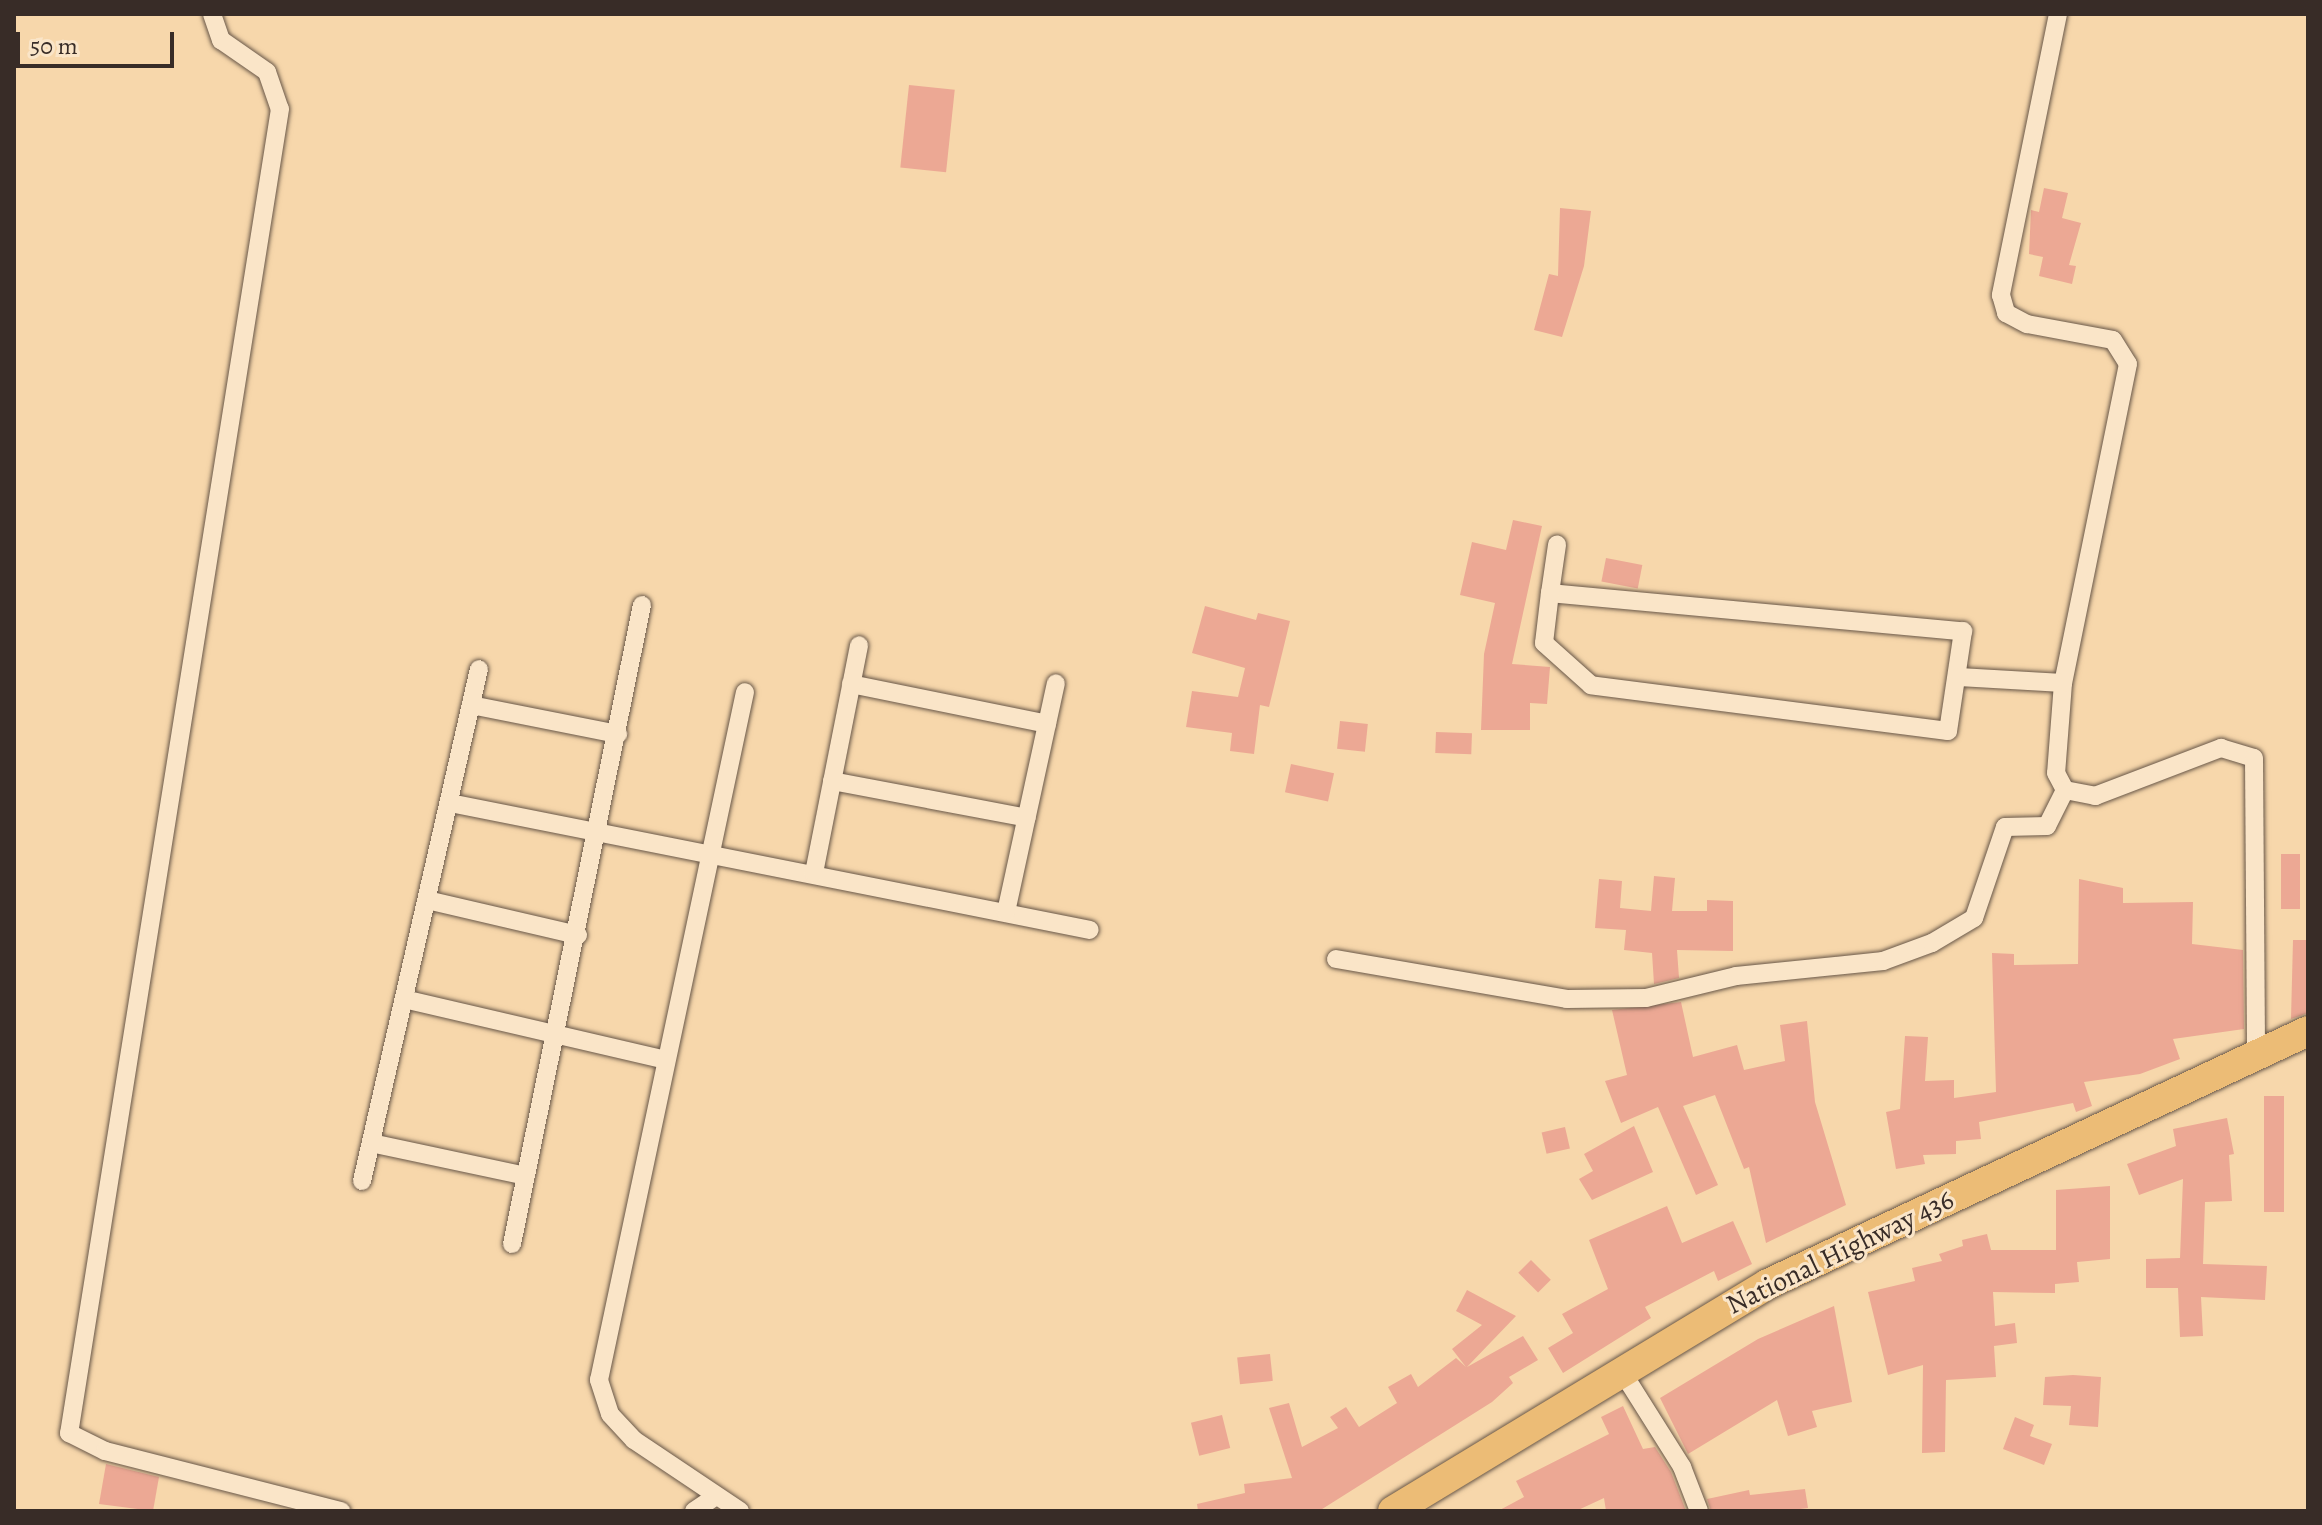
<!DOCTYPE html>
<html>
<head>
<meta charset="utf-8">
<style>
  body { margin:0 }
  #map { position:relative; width:2322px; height:1525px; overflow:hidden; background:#f7d7ab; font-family:Alegreya,serif }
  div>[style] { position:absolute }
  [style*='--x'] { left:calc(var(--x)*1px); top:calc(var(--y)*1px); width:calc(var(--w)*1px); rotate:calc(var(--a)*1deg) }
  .building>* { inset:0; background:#eca894; transform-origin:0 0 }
  .roads { filter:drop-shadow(0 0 2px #685748) drop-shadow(0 0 2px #685748) }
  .minor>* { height:18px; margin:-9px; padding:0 9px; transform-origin:9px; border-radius:9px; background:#fae5c8 }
  .primary>* { height:30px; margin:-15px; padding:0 15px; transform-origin:15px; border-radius:15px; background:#ecbc76 }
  span { translate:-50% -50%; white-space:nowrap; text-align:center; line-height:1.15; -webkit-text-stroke:6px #fae5c8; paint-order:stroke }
  .street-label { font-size:28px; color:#382c27 }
  .frame { position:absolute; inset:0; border:16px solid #382c27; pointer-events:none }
  .scale { position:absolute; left:16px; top:32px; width:158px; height:36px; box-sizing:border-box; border:4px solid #382c27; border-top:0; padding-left:10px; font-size:24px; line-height:28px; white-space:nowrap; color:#382c27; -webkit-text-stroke:6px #fae5c8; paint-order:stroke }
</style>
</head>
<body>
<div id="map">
  <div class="building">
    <i style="left:909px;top:85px;width:46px;height:83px;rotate:6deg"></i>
    <i style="clip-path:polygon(2044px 188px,2068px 193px,2062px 218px,2081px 223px,2069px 265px,2076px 266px,2072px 284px,2039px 276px,2043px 257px,2029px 254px,2031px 210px,2039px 212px)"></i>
    <i style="clip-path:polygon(1560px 208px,1591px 211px,1584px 266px,1562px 337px,1534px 330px,1549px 274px,1558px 276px)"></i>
    <i style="clip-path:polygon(1513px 520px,1542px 526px,1512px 664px,1550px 667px,1547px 704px,1530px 703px,1530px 730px,1481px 730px,1484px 654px,1495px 603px,1460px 595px,1472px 542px,1506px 550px)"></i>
    <i style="left:1606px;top:558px;width:37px;height:24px;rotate:11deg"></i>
    <i style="clip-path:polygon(1205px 606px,1256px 620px,1258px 613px,1290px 621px,1269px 707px,1260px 705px,1254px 754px,1230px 751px,1232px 733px,1186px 727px,1192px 691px,1238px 697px,1245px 668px,1192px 653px)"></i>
    <i style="left:1340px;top:721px;width:28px;height:28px;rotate:6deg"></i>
    <i style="left:1436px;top:732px;width:36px;height:21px;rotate:2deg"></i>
    <i style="left:1291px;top:764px;width:44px;height:29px;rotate:12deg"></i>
    <i style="left:2281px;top:854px;width:19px;height:55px"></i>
    <i style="clip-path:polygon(1654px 876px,1675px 878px,1672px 911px,1707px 911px,1707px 900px,1733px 901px,1733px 951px,1677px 950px,1679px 978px,1654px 984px,1652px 953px,1624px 950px,1626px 930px,1595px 928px,1599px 879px,1622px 881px,1620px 908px,1651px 911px)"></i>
    <i style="clip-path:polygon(2079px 879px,2123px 888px,2123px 903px,2193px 902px,2192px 944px,2243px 950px,2244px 1029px,2173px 1039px,2180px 1059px,2140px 1074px,2084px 1082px,2092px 1106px,2076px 1112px,2073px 1103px,1979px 1122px,1981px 1139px,1956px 1141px,1956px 1154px,1923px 1155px,1925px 1164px,1896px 1169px,1886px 1112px,1900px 1109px,1905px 1036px,1928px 1037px,1925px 1081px,1954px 1080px,1954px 1098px,1996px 1092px,1992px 953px,2014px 954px,2014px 965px,2078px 964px)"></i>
    <i style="clip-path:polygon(2293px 940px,2308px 940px,2308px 1013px,2291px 1019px)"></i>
    <i style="clip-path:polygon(1681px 1002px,1693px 1057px,1737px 1045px,1744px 1070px,1785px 1061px,1780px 1025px,1807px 1021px,1815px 1102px,1846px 1205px,1766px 1243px,1749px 1167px,1744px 1169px,1715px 1095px,1683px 1106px,1718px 1185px,1696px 1195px,1658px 1107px,1621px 1123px,1605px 1081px,1627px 1075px,1612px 1010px)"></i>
    <i style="left:2264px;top:1096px;width:20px;height:116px"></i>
    <i style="clip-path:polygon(2227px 1118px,2234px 1154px,2229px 1155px,2232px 1201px,2205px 1202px,2203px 1264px,2267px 1266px,2265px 1300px,2201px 1297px,2203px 1336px,2180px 1337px,2178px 1288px,2146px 1288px,2146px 1259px,2180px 1258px,2183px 1179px,2139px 1195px,2127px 1164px,2176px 1146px,2173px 1129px)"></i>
    <i style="clip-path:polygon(1634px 1126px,1653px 1172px,1592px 1200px,1579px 1179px,1593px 1171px,1584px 1154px)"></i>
    <i style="left:1565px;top:1127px;width:22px;height:24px;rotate:77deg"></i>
    <i style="clip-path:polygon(2110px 1186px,2110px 1259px,2077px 1262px,2079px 1282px,2055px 1284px,2055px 1293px,1993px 1292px,1995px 1326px,2015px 1323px,2017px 1343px,1994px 1346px,1996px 1377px,1946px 1380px,1945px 1452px,1922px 1453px,1923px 1365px,1888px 1375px,1868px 1292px,1915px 1281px,1912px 1268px,1942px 1261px,1939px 1254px,1963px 1246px,1962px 1240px,1987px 1234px,1991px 1250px,2056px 1250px,2056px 1190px)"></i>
    <i style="clip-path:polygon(1667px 1206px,1682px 1243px,1733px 1221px,1752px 1264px,1718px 1281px,1714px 1271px,1645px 1307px,1651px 1318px,1563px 1373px,1548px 1348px,1573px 1333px,1562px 1314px,1608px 1289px,1589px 1240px)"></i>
    <i style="left:1531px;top:1260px;width:28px;height:18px;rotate:45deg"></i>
    <i style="clip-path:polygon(1467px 1290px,1516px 1316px,1467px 1367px,1523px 1336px,1538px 1360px,1509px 1377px,1513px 1383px,1492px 1402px,1319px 1511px,1198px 1511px,1197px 1504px,1245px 1493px,1244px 1484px,1292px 1478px,1269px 1408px,1289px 1403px,1302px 1447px,1338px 1428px,1330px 1417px,1346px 1407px,1359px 1427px,1397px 1403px,1388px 1387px,1411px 1374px,1418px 1387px,1456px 1358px,1466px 1367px,1452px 1349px,1482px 1325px,1456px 1311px)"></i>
    <i style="clip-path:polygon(1834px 1306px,1852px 1402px,1812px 1411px,1817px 1427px,1788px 1436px,1777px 1400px,1688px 1454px,1660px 1398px,1758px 1339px)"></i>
    <i style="left:1270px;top:1354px;width:27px;height:33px;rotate:84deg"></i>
    <i style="clip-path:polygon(2073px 1375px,2101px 1377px,2098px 1427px,2069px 1425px,2071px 1406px,2043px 1405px,2045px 1377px)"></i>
    <i style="clip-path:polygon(1623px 1406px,1643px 1449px,1655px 1447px,1671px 1472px,1686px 1511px,1606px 1511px,1604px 1498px,1576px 1511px,1498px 1511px,1524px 1497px,1516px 1481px,1609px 1434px,1601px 1417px)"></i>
    <i style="left:1222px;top:1415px;width:34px;height:32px;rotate:76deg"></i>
    <i style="clip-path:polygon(2015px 1417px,2034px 1425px,2030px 1436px,2052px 1444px,2044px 1465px,2003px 1449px)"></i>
    <i style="clip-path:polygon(106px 1464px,159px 1477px,153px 1511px,99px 1504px)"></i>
    <i style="clip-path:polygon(1805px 1489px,1808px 1508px,1784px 1511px,1711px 1511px,1707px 1499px,1749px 1490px,1750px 1495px)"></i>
  </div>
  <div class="roads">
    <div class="minor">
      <i style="--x:212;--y:14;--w:28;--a:71"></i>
      <i style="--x:221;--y:40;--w:56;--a:34.8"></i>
      <i style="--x:267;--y:72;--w:39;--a:71"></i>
      <i style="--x:280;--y:109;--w:1341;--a:99.05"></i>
      <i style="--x:69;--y:1433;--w:40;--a:26.6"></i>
      <i style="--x:105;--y:1451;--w:244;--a:14.3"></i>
      <i style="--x:2058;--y:14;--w:287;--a:101.5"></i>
      <i style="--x:2001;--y:295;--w:19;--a:74"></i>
      <i style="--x:2006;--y:313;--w:24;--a:28"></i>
      <i style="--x:2027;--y:324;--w:87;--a:10.5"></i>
      <i style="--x:2113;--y:340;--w:28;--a:58"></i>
      <i style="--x:2128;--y:364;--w:326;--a:101.5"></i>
      <i style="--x:2063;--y:683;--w:90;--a:94.4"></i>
      <i style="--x:2056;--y:773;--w:19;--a:62"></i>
      <i style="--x:1550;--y:593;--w:415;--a:5.3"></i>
      <i style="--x:1963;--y:631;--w:101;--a:98.5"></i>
      <i style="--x:1948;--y:731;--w:360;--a:-172.7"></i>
      <i style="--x:1591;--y:685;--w:63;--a:-138.2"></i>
      <i style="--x:1544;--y:643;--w:50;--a:-83.2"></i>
      <i style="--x:1550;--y:593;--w:49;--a:-81.7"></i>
      <i style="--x:1959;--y:677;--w:104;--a:3.3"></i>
      <i style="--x:851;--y:684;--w:200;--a:11.5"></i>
      <i style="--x:471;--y:705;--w:150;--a:11.2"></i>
      <i style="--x:832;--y:781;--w:198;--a:10.7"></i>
      <i style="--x:2065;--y:790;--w:31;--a:11"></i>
      <i style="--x:2095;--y:796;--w:135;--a:-20.9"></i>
      <i style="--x:2221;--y:748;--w:34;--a:17"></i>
      <i style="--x:2254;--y:758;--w:297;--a:89.6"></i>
      <i style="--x:450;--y:803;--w:652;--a:11.22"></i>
      <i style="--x:814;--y:873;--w:232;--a:-78.8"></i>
      <i style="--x:427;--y:900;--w:155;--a:13.1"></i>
      <i style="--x:1006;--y:912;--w:234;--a:-77.7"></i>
      <i style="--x:1336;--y:959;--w:234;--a:9.8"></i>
      <i style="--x:1567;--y:999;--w:79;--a:-0.7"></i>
      <i style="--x:1646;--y:998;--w:93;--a:-13.7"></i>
      <i style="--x:1736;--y:976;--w:148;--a:-5.8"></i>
      <i style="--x:1883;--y:961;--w:52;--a:-20.2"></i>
      <i style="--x:1932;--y:943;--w:49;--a:-30.8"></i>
      <i style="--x:1974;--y:918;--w:96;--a:-71.2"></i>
      <i style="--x:2005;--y:827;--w:42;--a:-1.4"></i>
      <i style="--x:2047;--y:826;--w:40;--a:-63.4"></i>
      <i style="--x:404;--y:999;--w:269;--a:13.1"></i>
      <i style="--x:371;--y:1143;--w:158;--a:12"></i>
      <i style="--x:362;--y:1181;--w:525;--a:-77.13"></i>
      <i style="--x:512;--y:1244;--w:652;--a:-78.5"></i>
      <i style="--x:1621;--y:1370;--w:115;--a:57.8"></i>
      <i style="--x:1682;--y:1467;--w:47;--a:68.9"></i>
      <i style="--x:694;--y:1511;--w:27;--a:-34"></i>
      <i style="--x:740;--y:1511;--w:128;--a:-146.2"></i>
      <i style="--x:634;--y:1440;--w:35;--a:-133"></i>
      <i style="--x:610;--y:1414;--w:36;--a:-108"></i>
      <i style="--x:599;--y:1380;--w:703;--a:-78.02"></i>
    </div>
    <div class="primary">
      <i style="--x:1393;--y:1511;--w:438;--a:-31.2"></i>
      <i style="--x:1768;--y:1284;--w:596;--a:-25.1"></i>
    </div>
  </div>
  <div class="street-label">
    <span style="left:1840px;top:1252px;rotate:-26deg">National Highway 436</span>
  </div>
  <div class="frame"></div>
  <div class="scale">50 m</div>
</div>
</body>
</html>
